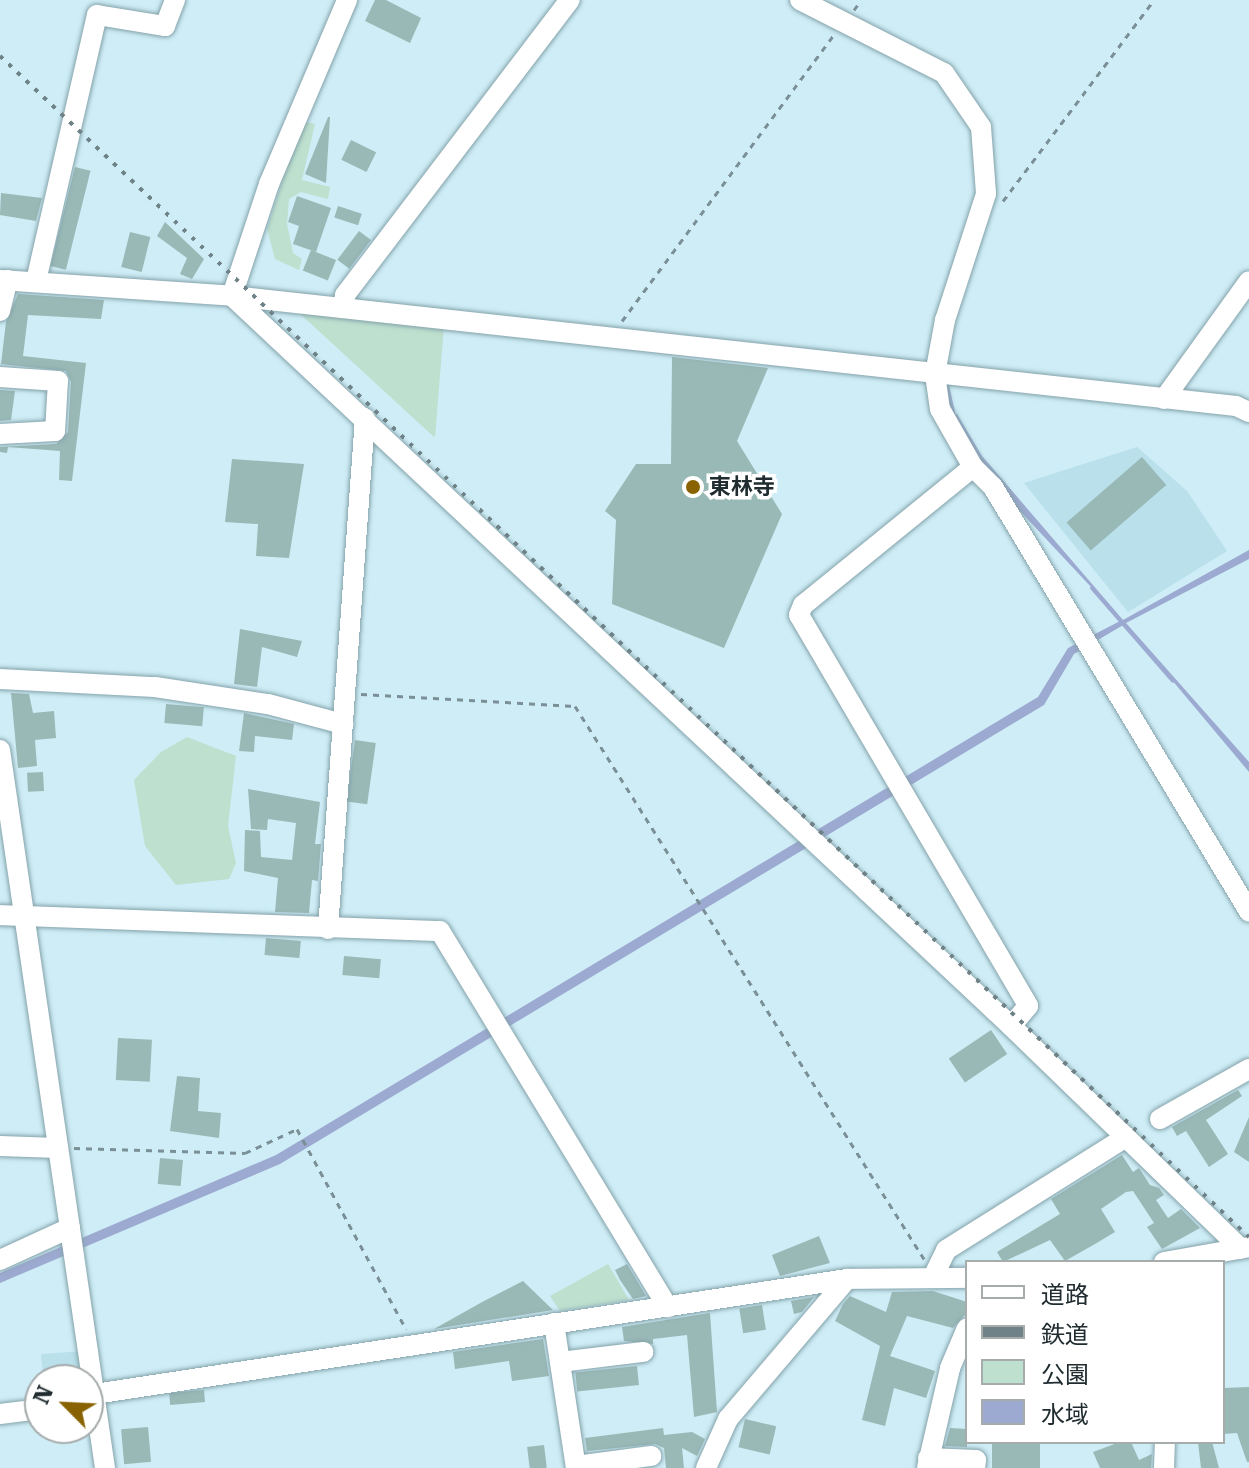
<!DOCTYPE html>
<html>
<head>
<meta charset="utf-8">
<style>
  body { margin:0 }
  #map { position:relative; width:1249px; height:1468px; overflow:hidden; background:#ceedf6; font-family:"Roboto Serif","Noto Sans JP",serif }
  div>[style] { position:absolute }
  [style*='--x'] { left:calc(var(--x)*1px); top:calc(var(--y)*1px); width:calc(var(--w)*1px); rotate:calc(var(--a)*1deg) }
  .built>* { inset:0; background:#b9e0eb; transform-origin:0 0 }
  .green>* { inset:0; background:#bee0cf }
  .water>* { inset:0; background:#9ca9d0 }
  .stream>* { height:4px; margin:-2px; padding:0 2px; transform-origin:2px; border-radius:2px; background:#9ca9d0 }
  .building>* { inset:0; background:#99b9b6; transform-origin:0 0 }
  .path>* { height:3px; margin-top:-1.5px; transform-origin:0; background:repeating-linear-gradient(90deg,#7a8f96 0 6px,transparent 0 12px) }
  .roads { filter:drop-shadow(0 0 2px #84a2aa) drop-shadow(0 0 2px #84a2aa) }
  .minor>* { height:20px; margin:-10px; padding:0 10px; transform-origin:10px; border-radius:10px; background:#fff }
  .rail>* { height:4px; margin-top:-2px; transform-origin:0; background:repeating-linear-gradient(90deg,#6e8288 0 4px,transparent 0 12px) }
  .dots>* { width:22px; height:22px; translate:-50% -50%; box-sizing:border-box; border:4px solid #fff; border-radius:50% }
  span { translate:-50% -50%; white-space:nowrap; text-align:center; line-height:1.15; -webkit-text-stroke:7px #fff; paint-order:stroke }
  .poi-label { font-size:22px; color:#202c30; font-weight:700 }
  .left { translate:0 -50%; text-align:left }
  .legend { position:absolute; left:965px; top:1260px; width:260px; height:184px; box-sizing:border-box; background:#fff; border:2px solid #a6abac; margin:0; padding:10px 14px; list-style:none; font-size:24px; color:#202c30 }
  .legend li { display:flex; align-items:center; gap:16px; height:40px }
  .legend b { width:40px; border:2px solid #a6abac }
  .north { position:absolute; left:24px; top:1364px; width:80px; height:80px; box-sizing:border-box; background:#fff; border:2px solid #a6abac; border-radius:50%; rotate:294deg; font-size:22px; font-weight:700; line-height:32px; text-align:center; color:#202c30 }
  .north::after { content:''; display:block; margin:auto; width:28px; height:36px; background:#896301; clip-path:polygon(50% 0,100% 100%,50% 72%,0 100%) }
</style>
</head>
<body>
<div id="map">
  <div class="built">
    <i style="clip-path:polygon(1137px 447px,1187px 491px,1227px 551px,1128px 612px,1024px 483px)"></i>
    <i style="left:85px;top:1351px;width:29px;height:44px;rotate:86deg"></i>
  </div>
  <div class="green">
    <i style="clip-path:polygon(301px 121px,315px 124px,302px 180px,330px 187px,328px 199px,301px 192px,289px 199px,287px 224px,293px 253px,302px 259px,299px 270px,275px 259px,267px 229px)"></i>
    <i style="clip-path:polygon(297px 311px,444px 326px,435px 437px,434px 437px)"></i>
    <i style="clip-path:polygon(187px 737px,236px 756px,228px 826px,236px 863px,229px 879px,176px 885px,145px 846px,134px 780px,161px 752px)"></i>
    <i style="clip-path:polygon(608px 1264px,629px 1300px,560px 1311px,550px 1296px)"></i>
  </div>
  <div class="water">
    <i style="clip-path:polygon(957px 414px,982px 456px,1123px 620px,1249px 550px,1249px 559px,1126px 623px,1249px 762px,1249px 772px,1125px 624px,1074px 654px,1044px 705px,280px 1164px,0 1283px,0 1273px,276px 1155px,1038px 697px,1068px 648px,1122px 620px,974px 462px,949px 416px)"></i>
  </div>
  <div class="stream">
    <i style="--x:947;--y:386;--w:28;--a:77"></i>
    <i style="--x:1092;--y:588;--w:123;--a:48.9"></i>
  </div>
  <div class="building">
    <i style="clip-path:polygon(375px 0,386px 0,421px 18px,410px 43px,365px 21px)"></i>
    <i style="clip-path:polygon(328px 117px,330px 117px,326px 183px,305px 174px)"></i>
    <i style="left:351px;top:140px;width:28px;height:22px;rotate:26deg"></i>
    <i style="left:75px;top:167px;width:16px;height:102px;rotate:14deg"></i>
    <i style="clip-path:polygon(1px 193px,42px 198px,36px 221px,0 215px)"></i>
    <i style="clip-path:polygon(297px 196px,331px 208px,316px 252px,293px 244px,299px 226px,288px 222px)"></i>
    <i style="left:338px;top:206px;width:25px;height:12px;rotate:18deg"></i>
    <i style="clip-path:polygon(165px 222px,204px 259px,192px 279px,180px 274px,187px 258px,157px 236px)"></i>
    <i style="left:359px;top:231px;width:15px;height:36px;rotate:37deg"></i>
    <i style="left:130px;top:232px;width:21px;height:36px;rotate:14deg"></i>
    <i style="left:311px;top:250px;width:27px;height:22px;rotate:22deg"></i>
    <i style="clip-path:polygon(18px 294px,104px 300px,101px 319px,28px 315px,23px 356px,86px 363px,72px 481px,59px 480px,60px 451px,8px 447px,7px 453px,0 452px,0 447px,56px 444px,68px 432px,71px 382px,66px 371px,1px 364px,6px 322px)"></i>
    <i style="clip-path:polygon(672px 357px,768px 368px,737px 441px,782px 514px,724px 648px,612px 604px,616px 520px,605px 511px,636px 464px,671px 464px)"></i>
    <i style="clip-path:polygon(0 390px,15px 391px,11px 420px,0 421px)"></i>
    <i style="left:1142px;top:457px;width:37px;height:100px;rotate:49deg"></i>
    <i style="clip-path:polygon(232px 459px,304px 464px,289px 558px,256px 556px,258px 524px,225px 522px)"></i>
    <i style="clip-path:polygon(240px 629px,302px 641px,297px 657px,262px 647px,257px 687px,234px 684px)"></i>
    <i style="clip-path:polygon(11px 693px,29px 694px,33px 713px,54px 711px,56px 738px,35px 740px,37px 766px,18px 768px)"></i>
    <i style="left:166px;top:704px;width:38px;height:19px;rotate:5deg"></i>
    <i style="clip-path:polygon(244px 713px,294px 724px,292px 740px,255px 736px,254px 752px,239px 751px)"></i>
    <i style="left:355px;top:740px;width:21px;height:62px;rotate:8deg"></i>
    <i style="left:43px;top:772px;width:19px;height:16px;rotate:87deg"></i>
    <i style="clip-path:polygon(248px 789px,320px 802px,315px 844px,321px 844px,318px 881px,312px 880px,309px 913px,275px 912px,278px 878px,244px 871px,245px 830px,260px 831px,261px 857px,292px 860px,296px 823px,268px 819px,267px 830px,251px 829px)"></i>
    <i style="left:266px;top:938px;width:35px;height:17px;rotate:5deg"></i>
    <i style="left:344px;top:956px;width:37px;height:19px;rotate:5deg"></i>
    <i style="left:991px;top:1030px;width:29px;height:51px;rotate:56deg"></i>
    <i style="left:118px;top:1038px;width:34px;height:42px;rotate:3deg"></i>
    <i style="clip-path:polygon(177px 1076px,200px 1078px,198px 1111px,221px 1113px,219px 1138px,170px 1131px)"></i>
    <i style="clip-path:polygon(1238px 1090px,1242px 1096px,1206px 1120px,1228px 1154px,1209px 1167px,1186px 1131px,1177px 1136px,1172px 1127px)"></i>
    <i style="clip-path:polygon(1249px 1117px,1249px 1162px,1234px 1152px)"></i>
    <i style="clip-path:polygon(1122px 1155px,1133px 1172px,1139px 1168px,1150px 1185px,1159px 1188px,1164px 1195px,1156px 1200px,1168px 1218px,1181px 1209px,1200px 1228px,1162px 1249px,1147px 1227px,1154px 1223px,1133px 1191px,1126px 1192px,1101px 1209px,1115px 1232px,1095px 1244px,1065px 1261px,1050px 1240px,1003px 1262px,997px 1252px,1060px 1214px,1051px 1199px)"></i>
    <i style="left:160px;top:1158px;width:23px;height:26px;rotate:5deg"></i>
    <i style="clip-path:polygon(819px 1236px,830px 1263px,780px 1276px,772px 1255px)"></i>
    <i style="clip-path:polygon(627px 1264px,646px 1296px,633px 1299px,620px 1280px,615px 1270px)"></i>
    <i style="clip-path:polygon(523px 1281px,553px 1310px,434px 1329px,484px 1301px)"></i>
    <i style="clip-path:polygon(933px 1291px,967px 1302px,965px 1315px,953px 1328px,907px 1316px,890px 1356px,935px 1371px,926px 1398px,894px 1388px,885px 1426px,862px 1420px,880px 1346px,835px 1321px,843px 1304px,850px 1296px,886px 1312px,892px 1292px)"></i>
    <i style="clip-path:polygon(814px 1297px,802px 1312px,794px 1314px,791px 1301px)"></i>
    <i style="left:762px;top:1305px;width:25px;height:23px;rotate:81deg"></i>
    <i style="clip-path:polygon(710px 1313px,717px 1412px,694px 1417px,687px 1335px,653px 1339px,653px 1344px,624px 1341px,622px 1327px)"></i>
    <i style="clip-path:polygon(543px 1339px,549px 1376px,512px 1381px,509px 1361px,455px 1369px,453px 1352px)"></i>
    <i style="left:637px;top:1366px;width:19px;height:62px;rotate:84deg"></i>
    <i style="clip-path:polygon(1249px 1387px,1249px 1462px,1247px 1462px,1237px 1433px,1223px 1434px,1223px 1388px)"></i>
    <i style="left:204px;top:1390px;width:12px;height:35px;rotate:85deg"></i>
    <i style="left:745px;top:1419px;width:32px;height:29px;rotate:13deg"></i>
    <i style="left:148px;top:1427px;width:35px;height:27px;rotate:85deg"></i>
    <i style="clip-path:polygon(663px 1428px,664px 1435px,692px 1432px,705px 1439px,697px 1456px,682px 1448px,684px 1468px,666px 1468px,664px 1448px,655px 1444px,587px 1451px,585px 1438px)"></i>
    <i style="clip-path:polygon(950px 1428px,967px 1429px,967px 1447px,945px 1446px)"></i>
    <i style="left:992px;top:1442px;width:48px;height:26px"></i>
    <i style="clip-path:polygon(1120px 1442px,1131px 1442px,1139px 1460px,1152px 1454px,1151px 1468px,1100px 1468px,1093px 1452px)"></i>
    <i style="clip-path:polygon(1198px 1442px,1212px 1442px,1219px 1468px,1201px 1468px)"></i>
    <i style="left:544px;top:1445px;width:23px;height:17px;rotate:83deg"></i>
  </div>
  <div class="path">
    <i style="--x:854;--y:10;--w:12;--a:-55"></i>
    <i style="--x:1003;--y:201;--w:251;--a:-53.1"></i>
    <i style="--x:622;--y:321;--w:356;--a:-53.5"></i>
    <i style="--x:361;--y:694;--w:214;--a:3.2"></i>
    <i style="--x:575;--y:706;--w:654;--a:57.74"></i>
    <i style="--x:74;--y:1148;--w:171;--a:1.7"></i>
    <i style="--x:245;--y:1153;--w:57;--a:-24.8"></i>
    <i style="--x:297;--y:1129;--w:228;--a:61.4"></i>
  </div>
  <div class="roads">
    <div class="minor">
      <i style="--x:800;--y:0;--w:161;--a:26.9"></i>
      <i style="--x:944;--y:73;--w:65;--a:55.6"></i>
      <i style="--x:981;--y:127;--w:67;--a:85.7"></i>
      <i style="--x:986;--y:194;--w:133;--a:108"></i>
      <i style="--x:945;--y:320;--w:55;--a:100.5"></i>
      <i style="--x:935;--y:374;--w:35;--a:82"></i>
      <i style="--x:940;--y:409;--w:67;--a:60.4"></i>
      <i style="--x:973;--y:467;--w:28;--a:45"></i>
      <i style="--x:993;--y:487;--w:496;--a:58.9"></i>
      <i style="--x:0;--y:280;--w:233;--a:3.9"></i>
      <i style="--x:232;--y:296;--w:1010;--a:6.25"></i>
      <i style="--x:1236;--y:406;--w:14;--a:25"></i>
      <i style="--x:36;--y:281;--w:273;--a:-77.1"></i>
      <i style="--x:97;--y:15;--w:69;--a:9.2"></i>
      <i style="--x:165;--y:26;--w:28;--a:-69"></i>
      <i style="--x:232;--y:296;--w:1068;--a:43.14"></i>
      <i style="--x:1011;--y:1026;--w:320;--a:44.1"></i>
      <i style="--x:232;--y:296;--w:118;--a:-71.7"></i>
      <i style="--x:269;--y:184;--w:200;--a:-67"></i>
      <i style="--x:343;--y:308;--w:13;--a:-81"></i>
      <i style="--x:345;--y:295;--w:371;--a:-52.7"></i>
      <i style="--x:0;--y:311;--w:32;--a:-76"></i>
      <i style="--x:0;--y:377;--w:58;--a:3.9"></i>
      <i style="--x:58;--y:381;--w:50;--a:93.4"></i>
      <i style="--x:55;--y:431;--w:55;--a:176.9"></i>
      <i style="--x:1164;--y:399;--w:145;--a:-54.2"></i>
      <i style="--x:973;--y:467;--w:219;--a:140.9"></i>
      <i style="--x:803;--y:605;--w:11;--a:112"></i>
      <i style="--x:799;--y:615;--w:453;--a:59.6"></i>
      <i style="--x:1028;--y:1006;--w:26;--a:130"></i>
      <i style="--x:0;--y:679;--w:155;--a:3"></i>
      <i style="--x:155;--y:687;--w:114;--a:8.6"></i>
      <i style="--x:268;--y:704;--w:78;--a:14.9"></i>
      <i style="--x:0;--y:750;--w:726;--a:81.68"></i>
      <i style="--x:0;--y:915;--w:440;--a:2.1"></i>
      <i style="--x:440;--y:931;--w:440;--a:58.8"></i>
      <i style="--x:328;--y:929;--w:512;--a:-85.86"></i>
      <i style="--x:1160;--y:1119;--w:102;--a:-29.3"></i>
      <i style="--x:0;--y:1146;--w:58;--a:2"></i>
      <i style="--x:0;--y:1260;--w:77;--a:-24.6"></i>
      <i style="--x:1164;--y:1262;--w:86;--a:-10"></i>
      <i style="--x:934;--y:1275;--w:28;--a:-64"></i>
      <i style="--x:946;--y:1250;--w:213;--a:-32.1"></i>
      <i style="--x:554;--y:1323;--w:147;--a:81.4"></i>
      <i style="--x:560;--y:1362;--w:84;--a:-6.9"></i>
      <i style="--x:88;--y:1395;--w:768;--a:-8.69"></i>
      <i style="--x:847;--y:1279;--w:120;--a:-0.5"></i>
      <i style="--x:0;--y:1414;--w:40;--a:-7.1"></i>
      <i style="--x:928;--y:1458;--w:48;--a:2.4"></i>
      <i style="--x:976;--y:1460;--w:8;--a:97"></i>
      <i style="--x:576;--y:1466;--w:76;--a:-7.6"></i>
      <i style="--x:706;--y:1468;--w:54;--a:-65.8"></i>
      <i style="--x:728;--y:1419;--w:184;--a:-49.6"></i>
      <i style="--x:927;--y:1468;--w:103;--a:-77"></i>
      <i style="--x:950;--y:1368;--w:43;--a:-67"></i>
      <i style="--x:1164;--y:1468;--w:26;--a:-88"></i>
    </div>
  </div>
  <div class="rail">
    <i style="--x:0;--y:56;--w:1719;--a:43.4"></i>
  </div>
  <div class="dots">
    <i style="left:693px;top:487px;background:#896301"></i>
  </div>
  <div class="poi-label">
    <span class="left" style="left:709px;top:487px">東林寺</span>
  </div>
  <ul class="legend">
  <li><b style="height:10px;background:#fff"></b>道路</li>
  <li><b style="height:10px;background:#6e8288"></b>鉄道</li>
  <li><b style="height:22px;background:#bee0cf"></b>公園</li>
  <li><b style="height:22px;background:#9ca9d0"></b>水域</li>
  </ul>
  <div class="north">N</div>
</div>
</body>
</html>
